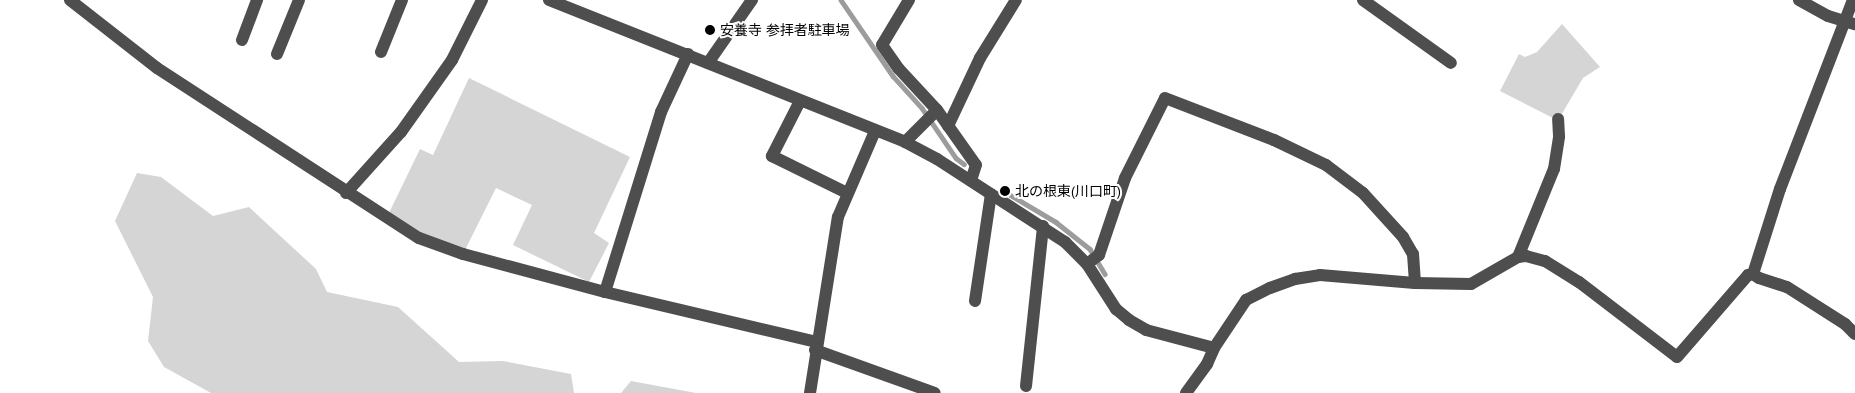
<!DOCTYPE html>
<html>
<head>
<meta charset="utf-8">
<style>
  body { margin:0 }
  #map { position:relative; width:1855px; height:393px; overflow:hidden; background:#fff; font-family:"PT Sans","Noto Sans JP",sans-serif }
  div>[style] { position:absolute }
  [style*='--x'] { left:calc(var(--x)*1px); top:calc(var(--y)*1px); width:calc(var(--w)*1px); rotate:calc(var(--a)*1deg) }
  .green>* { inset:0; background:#d5d5d5 }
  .stream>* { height:4.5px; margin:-2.25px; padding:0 2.25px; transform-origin:2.25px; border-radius:2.25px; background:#9c9c9c }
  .minor>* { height:12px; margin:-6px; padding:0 6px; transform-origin:6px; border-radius:6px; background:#4e4e4e }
  .dots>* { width:14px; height:14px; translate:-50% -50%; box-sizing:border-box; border:2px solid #fff; border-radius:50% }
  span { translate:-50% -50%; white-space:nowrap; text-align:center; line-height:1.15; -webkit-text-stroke:4px #fff; paint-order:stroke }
  .poi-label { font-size:14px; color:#000 }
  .left { translate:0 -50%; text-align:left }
</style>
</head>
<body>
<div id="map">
  <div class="green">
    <i style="clip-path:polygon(1562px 24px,1600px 67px,1583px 78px,1560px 117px,1553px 118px,1500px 91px,1519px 54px,1525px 57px,1537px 52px)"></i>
    <i style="clip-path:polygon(469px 78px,630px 157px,594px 233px,609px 243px,589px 282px,513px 245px,532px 205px,496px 188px,463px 254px,386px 219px,420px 149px,433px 155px)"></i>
    <i style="clip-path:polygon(137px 173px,161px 177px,213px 216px,249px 207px,316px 269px,327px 292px,398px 307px,459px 362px,503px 361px,571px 374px,574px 393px,211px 393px,164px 367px,148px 341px,153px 297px,115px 221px)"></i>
    <i style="clip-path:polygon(631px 381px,696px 393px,621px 393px)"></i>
  </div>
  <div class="stream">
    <i style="--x:841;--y:0;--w:92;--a:55.6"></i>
    <i style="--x:893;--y:76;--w:43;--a:47.8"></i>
    <i style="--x:922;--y:108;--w:60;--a:55.8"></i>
    <i style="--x:956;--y:158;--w:10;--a:37"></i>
    <i style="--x:1007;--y:193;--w:57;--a:30.6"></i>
    <i style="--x:1056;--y:222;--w:43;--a:38.5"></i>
    <i style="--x:1090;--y:249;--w:29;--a:59"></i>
  </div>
  <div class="minor">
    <i style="--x:70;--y:0;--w:110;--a:38"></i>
    <i style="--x:157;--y:68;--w:312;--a:33"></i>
    <i style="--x:419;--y:238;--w:47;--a:20"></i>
    <i style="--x:463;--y:254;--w:147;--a:15"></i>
    <i style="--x:605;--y:292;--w:217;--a:13.3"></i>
    <i style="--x:549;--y:0;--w:383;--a:21.7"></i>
    <i style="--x:905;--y:142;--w:36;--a:28"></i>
    <i style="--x:937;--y:159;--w:153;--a:33"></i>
    <i style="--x:1065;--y:242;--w:31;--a:45"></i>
    <i style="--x:1087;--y:264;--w:54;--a:57.2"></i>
    <i style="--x:1116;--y:309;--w:17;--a:40"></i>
    <i style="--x:1129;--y:320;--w:20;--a:30"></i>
    <i style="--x:1146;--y:330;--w:70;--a:14.8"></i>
    <i style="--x:909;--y:0;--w:52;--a:121"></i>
    <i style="--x:882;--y:45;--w:29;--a:55"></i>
    <i style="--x:899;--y:69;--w:56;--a:47.2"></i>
    <i style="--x:937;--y:110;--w:67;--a:54.7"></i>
    <i style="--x:976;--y:165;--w:16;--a:108"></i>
    <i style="--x:1363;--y:0;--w:108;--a:35.6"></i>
    <i style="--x:1799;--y:0;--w:33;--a:29"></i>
    <i style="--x:1828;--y:16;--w:28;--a:17"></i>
    <i style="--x:242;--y:40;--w:43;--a:-69.4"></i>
    <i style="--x:381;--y:52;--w:56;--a:-68"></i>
    <i style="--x:277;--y:54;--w:58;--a:-67.8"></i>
    <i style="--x:708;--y:63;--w:77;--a:-55.1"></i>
    <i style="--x:800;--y:101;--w:62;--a:117"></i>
    <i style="--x:772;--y:156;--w:84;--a:26.3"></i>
    <i style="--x:948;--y:126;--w:75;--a:-64.8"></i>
    <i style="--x:980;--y:58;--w:68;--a:-58.2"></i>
    <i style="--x:905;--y:142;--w:45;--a:-45"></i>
    <i style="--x:346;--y:193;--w:82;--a:-48"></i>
    <i style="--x:401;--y:132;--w:88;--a:-54.7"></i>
    <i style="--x:452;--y:60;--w:67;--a:-63.4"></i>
    <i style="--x:1518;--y:257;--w:95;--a:-67.8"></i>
    <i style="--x:1554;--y:169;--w:33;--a:-81"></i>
    <i style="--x:1559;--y:136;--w:17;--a:-93"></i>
    <i style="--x:1087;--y:264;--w:15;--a:-37"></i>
    <i style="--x:1099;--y:255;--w:81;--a:-71.3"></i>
    <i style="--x:1125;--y:178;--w:89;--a:-63.4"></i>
    <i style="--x:1165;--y:98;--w:117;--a:21.1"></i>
    <i style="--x:1274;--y:140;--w:58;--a:25.7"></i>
    <i style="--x:1326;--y:165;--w:46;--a:37.1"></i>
    <i style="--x:1363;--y:193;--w:59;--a:47.7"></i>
    <i style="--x:1403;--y:237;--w:20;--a:60"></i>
    <i style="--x:1413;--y:254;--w:29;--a:86"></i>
    <i style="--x:1753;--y:274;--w:7;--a:34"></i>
    <i style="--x:1759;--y:278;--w:29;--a:18"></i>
    <i style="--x:1787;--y:287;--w:69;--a:32.5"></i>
    <i style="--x:1845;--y:324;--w:14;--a:45"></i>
    <i style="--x:605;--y:292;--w:189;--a:-72.7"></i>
    <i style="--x:661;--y:112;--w:64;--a:-65"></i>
    <i style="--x:975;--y:301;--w:108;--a:-81.5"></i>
    <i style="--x:815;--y:350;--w:127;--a:19.7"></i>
    <i style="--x:1026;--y:386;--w:161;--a:-83.9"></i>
    <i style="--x:810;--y:393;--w:178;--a:-81"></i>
    <i style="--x:838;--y:217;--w:94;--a:-66.7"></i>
    <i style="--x:1186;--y:393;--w:36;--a:-54"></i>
    <i style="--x:1207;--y:364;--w:17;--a:-66"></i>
    <i style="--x:1214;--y:348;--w:58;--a:-56.3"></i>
    <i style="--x:1246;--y:300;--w:27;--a:-27"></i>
    <i style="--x:1270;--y:288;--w:27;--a:-20"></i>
    <i style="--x:1295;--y:279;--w:25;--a:-9"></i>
    <i style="--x:1320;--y:275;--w:95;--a:4.8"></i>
    <i style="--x:1415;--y:283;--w:56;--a:1"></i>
    <i style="--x:1471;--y:284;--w:54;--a:-29.9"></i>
    <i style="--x:1518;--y:257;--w:8;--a:-7"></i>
    <i style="--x:1526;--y:256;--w:20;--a:15"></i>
    <i style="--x:1545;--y:261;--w:40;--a:32"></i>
    <i style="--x:1579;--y:282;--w:123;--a:37.4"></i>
    <i style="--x:1677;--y:357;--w:108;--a:-49.1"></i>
    <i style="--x:1748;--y:275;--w:5;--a:-11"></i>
    <i style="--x:1753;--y:274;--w:89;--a:-72.4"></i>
    <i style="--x:1780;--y:189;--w:203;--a:-68.9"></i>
  </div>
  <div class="dots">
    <i style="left:710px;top:30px;background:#000"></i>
    <i style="left:1005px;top:191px;background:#000"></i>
  </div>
  <div class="poi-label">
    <span class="left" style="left:720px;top:30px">安養寺 参拝者駐車場</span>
    <span class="left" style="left:1015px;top:191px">北の根東(川口町)</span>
  </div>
</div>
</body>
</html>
